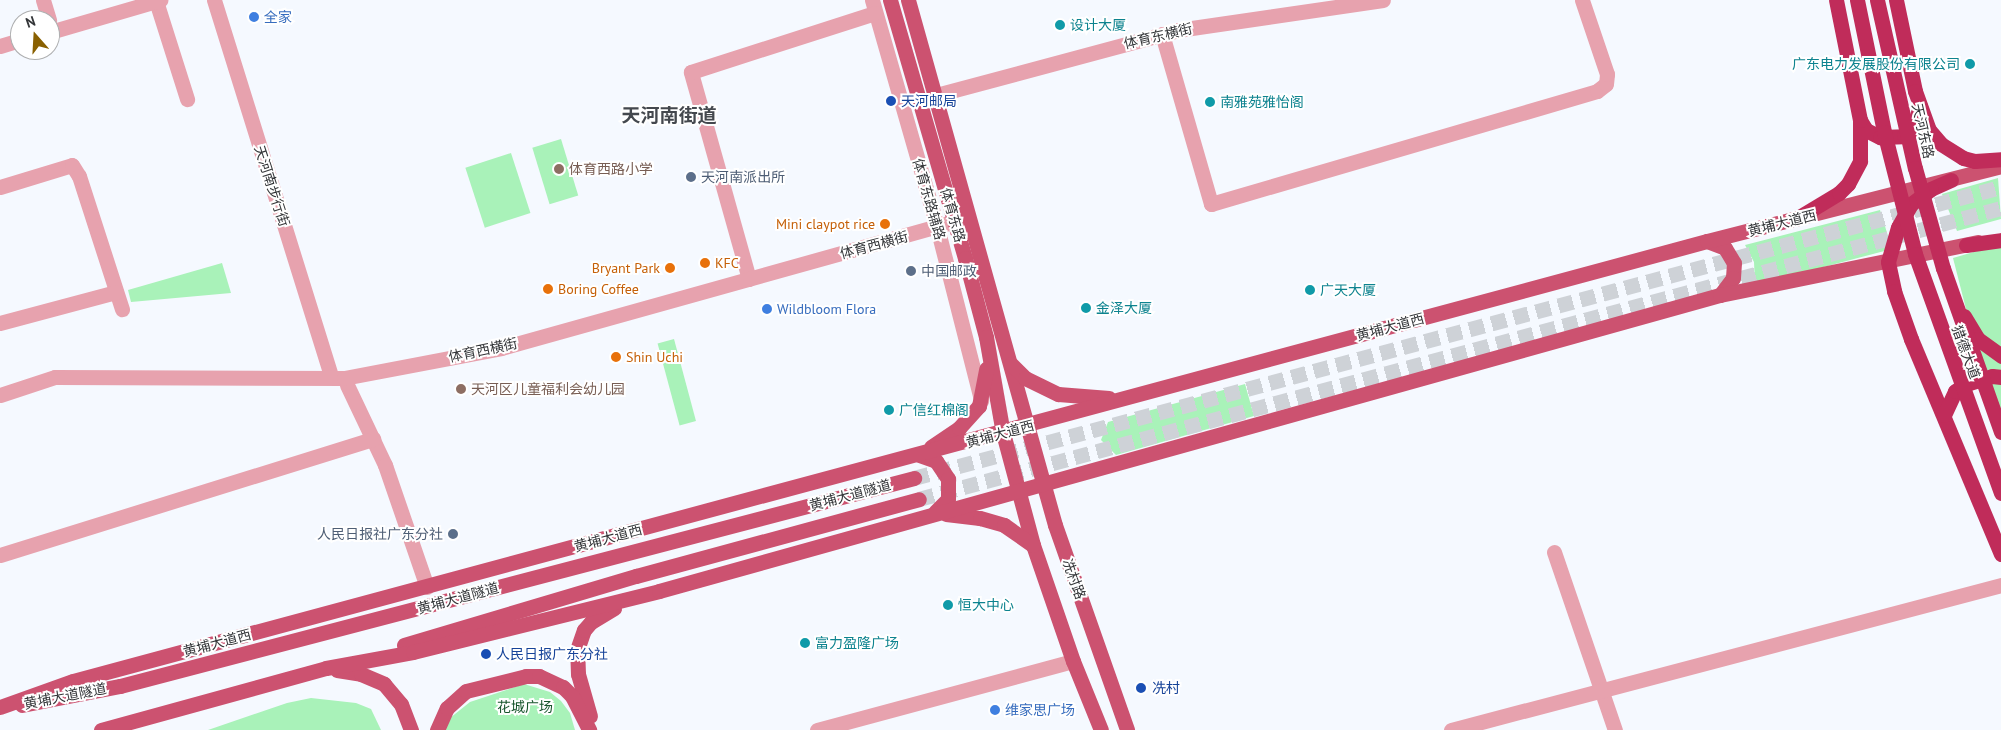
<!DOCTYPE html>
<html>
<head>
<meta charset="utf-8">
<style>
  body { margin:0 }
  #map { position:relative; width:2001px; height:730px; overflow:hidden; background:#f5f9ff; font-family:"PT Sans","Noto Sans SC",sans-serif }
  div>[style] { position:absolute }
  [style*='--x'] { left:calc(var(--x)*1px); top:calc(var(--y)*1px); width:calc(var(--w)*1px); rotate:calc(var(--a)*1deg) }
  .green>* { inset:0; background:#a9f2b9; transform-origin:0 0 }
  .major-tunnel>* { height:15px; margin-top:-7.5px; transform-origin:0; background:repeating-linear-gradient(90deg,#ced2d7 0 15px,transparent 0 23px) }
  .minor>* { height:15px; margin:-7.5px; padding:0 7.5px; transform-origin:7.5px; border-radius:7.5px; background:#e7a2ae }
  .major>* { height:15px; margin:-7.5px; padding:0 7.5px; transform-origin:7.5px; border-radius:7.5px; background:#cc5270 }
  .highway>* { height:15px; margin:-7.5px; padding:0 7.5px; transform-origin:7.5px; border-radius:7.5px; background:#c02c5a }
  .highway-bridge>* { height:15px; margin:-7.5px; padding:0 7.5px; transform-origin:7.5px; border-radius:7.5px; background:#c02c5a }
  .dots>* { width:14px; height:14px; translate:-50% -50%; box-sizing:border-box; border:2px solid #fff; border-radius:50% }
  span { translate:-50% -50%; white-space:nowrap; text-align:center; line-height:1.15; -webkit-text-stroke:4px #fff; paint-order:stroke }
  .shop-label { font-size:14px; color:#366cbe }
  .left { translate:0 -50%; text-align:left }
  .culture-label { font-size:14px; color:#0d838f }
  .right { translate:-100% -50%; text-align:right }
  .street-label { font-size:14px; color:#343639 }
  .transit-label { font-size:14px; color:#164399 }
  .education-label { font-size:14px; color:#785e54 }
  .service-label { font-size:14px; color:#4e5e75 }
  .food-label { font-size:14px; color:#c56008 }
  .park-label { font-size:14px; color:#16542b }
  .district-label { font-size:19px; color:#44484e; font-weight:700 }
  .north { position:absolute; left:10px; top:10px; width:50px; height:50px; box-sizing:border-box; background:#fff; border:1px solid #aeafb0; border-radius:50%; rotate:341deg; font-size:14px; font-weight:700; line-height:20px; text-align:center; color:#343639 }
  .north::after { content:''; display:block; margin:auto; width:18px; height:22px; background:#896000; clip-path:polygon(50% 0,100% 100%,50% 72%,0 100%) }
</style>
</head>
<body>
<div id="map">
  <div class="green">
    <i style="left:561px;top:139px;width:59px;height:30px;rotate:73deg"></i>
    <i style="left:511px;top:153px;width:63px;height:48px;rotate:72deg"></i>
    <i style="clip-path:polygon(1998px 178px,2001px 219px,1957px 231px,1942px 194px)"></i>
    <i style="clip-path:polygon(1880px 210px,1892px 249px,1755px 285px,1754px 262px,1745px 245px)"></i>
    <i style="clip-path:polygon(2001px 244px,2001px 418px,1976px 348px,1953px 258px)"></i>
    <i style="clip-path:polygon(222px 263px,231px 293px,131px 302px,128px 290px)"></i>
    <i style="left:674px;top:339px;width:85px;height:17px;rotate:75deg"></i>
    <i style="clip-path:polygon(1245px 384px,1254px 416px,1116px 455px,1101px 440px,1108px 422px)"></i>
    <i style="clip-path:polygon(524px 684px,550px 692px,561px 701px,570px 713px,575px 730px,445px 730px,450px 718px,470px 702px)"></i>
    <i style="clip-path:polygon(311px 698px,356px 703px,371px 709px,381px 730px,208px 730px,287px 703px)"></i>
  </div>
  <div class="major-tunnel">
    <i style="--x:914;--y:478;--w:1125;--a:-14.99"></i>
    <i style="--x:919;--y:499;--w:1120;--a:-15.05"></i>
  </div>
  <div class="minor">
    <i style="--x:43;--y:0;--w:21;--a:73"></i>
    <i style="--x:214;--y:0;--w:390;--a:72.7"></i>
    <i style="--x:872;--y:0;--w:236;--a:74"></i>
    <i style="--x:937;--y:227;--w:179;--a:75.7"></i>
    <i style="--x:156;--y:1;--w:103;--a:72.4"></i>
    <i style="--x:50;--y:32;--w:115;--a:-16.2"></i>
    <i style="--x:1162;--y:34;--w:177;--a:73.9"></i>
    <i style="--x:1211;--y:204;--w:402;--a:-16.3"></i>
    <i style="--x:1597;--y:91;--w:11;--a:-38"></i>
    <i style="--x:1606;--y:84;--w:10;--a:-84"></i>
    <i style="--x:1607;--y:74;--w:78;--a:-108.7"></i>
    <i style="--x:0;--y:46;--w:21;--a:-17"></i>
    <i style="--x:936;--y:95;--w:251;--a:-15"></i>
    <i style="--x:1178;--y:30;--w:207;--a:-8.3"></i>
    <i style="--x:0;--y:187;--w:75;--a:-17"></i>
    <i style="--x:72;--y:165;--w:13;--a:58"></i>
    <i style="--x:79;--y:176;--w:140;--a:72.1"></i>
    <i style="--x:749;--y:279;--w:215;--a:-105.7"></i>
    <i style="--x:691;--y:72;--w:193;--a:-17.8"></i>
    <i style="--x:0;--y:323;--w:120;--a:-15"></i>
    <i style="--x:347;--y:385;--w:89;--a:64.6"></i>
    <i style="--x:385;--y:465;--w:129;--a:71"></i>
    <i style="--x:0;--y:395;--w:58;--a:-18.1"></i>
    <i style="--x:55;--y:377;--w:289;--a:0.2"></i>
    <i style="--x:344;--y:378;--w:160;--a:-10.8"></i>
    <i style="--x:501;--y:348;--w:471;--a:-15.6"></i>
    <i style="--x:1554;--y:552;--w:188;--a:71.1"></i>
    <i style="--x:0;--y:555;--w:391;--a:-17.3"></i>
    <i style="--x:817;--y:730;--w:265;--a:-15.1"></i>
    <i style="--x:1451;--y:730;--w:569;--a:-14.77"></i>
  </div>
  <div class="major">
    <i style="--x:890;--y:0;--w:269;--a:73.8"></i>
    <i style="--x:965;--y:258;--w:82;--a:75.1"></i>
    <i style="--x:986;--y:337;--w:97;--a:80"></i>
    <i style="--x:1003;--y:433;--w:116;--a:75"></i>
    <i style="--x:1033;--y:545;--w:123;--a:71"></i>
    <i style="--x:1073;--y:661;--w:74;--a:67.9"></i>
    <i style="--x:908;--y:0;--w:545;--a:74.36"></i>
    <i style="--x:1055;--y:525;--w:217;--a:70.6"></i>
    <i style="--x:1707;--y:241;--w:19;--a:21"></i>
    <i style="--x:1725;--y:248;--w:17;--a:59"></i>
    <i style="--x:1734;--y:263;--w:15;--a:94"></i>
    <i style="--x:1733;--y:278;--w:21;--a:127"></i>
    <i style="--x:1011;--y:364;--w:20;--a:45"></i>
    <i style="--x:1025;--y:378;--w:37;--a:26"></i>
    <i style="--x:1058;--y:394;--w:51;--a:4.5"></i>
    <i style="--x:931;--y:447;--w:34;--a:-34"></i>
    <i style="--x:959;--y:428;--w:30;--a:-48"></i>
    <i style="--x:979;--y:406;--w:38;--a:-79"></i>
    <i style="--x:919;--y:455;--w:18;--a:19"></i>
    <i style="--x:936;--y:461;--w:22;--a:56"></i>
    <i style="--x:948;--y:479;--w:20;--a:90"></i>
    <i style="--x:948;--y:499;--w:18;--a:135"></i>
    <i style="--x:946;--y:514;--w:34;--a:7"></i>
    <i style="--x:980;--y:518;--w:25;--a:16"></i>
    <i style="--x:1004;--y:525;--w:35;--a:35"></i>
    <i style="--x:404;--y:645;--w:242;--a:-16.6"></i>
    <i style="--x:636;--y:576;--w:293;--a:-15.2"></i>
    <i style="--x:337;--y:670;--w:24;--a:9"></i>
    <i style="--x:361;--y:674;--w:25;--a:23"></i>
    <i style="--x:384;--y:684;--w:26;--a:50"></i>
    <i style="--x:401;--y:704;--w:28;--a:69"></i>
    <i style="--x:22;--y:705;--w:100;--a:-11"></i>
    <i style="--x:120;--y:686;--w:821;--a:-14.68"></i>
    <i style="--x:0;--y:707;--w:77;--a:-19.6"></i>
    <i style="--x:73;--y:681;--w:1692;--a:-15.07"></i>
    <i style="--x:1707;--y:241;--w:303;--a:-14.3"></i>
    <i style="--x:590;--y:716;--w:44;--a:-105.9"></i>
    <i style="--x:578;--y:674;--w:24;--a:-92"></i>
    <i style="--x:577;--y:650;--w:21;--a:-71"></i>
    <i style="--x:584;--y:630;--w:11;--a:-49"></i>
    <i style="--x:591;--y:622;--w:27;--a:-31"></i>
    <i style="--x:101;--y:730;--w:233;--a:-15.4"></i>
    <i style="--x:326;--y:668;--w:88;--a:-10.4"></i>
    <i style="--x:413;--y:652;--w:253;--a:-13.9"></i>
    <i style="--x:659;--y:591;--w:1102;--a:-15.59"></i>
    <i style="--x:1720;--y:295;--w:263;--a:-11.6"></i>
    <i style="--x:437;--y:730;--w:24;--a:-66"></i>
    <i style="--x:447;--y:708;--w:25;--a:-42"></i>
    <i style="--x:466;--y:691;--w:62;--a:-14"></i>
    <i style="--x:526;--y:676;--w:13;--a:0"></i>
    <i style="--x:539;--y:676;--w:26;--a:25"></i>
    <i style="--x:563;--y:687;--w:13;--a:45"></i>
    <i style="--x:572;--y:696;--w:38;--a:63"></i>
  </div>
  <div class="highway">
    <i style="--x:1896;--y:0;--w:93;--a:78.2"></i>
    <i style="--x:1915;--y:91;--w:41;--a:70.3"></i>
    <i style="--x:1929;--y:130;--w:18;--a:49"></i>
    <i style="--x:1941;--y:144;--w:26;--a:32"></i>
    <i style="--x:1963;--y:158;--w:12;--a:14"></i>
    <i style="--x:1975;--y:161;--w:26;--a:-4"></i>
    <i style="--x:1860;--y:120;--w:12;--a:59"></i>
    <i style="--x:1866;--y:130;--w:16;--a:27"></i>
    <i style="--x:1880;--y:137;--w:24;--a:-2"></i>
    <i style="--x:1904;--y:136;--w:11;--a:-38"></i>
    <i style="--x:1913;--y:129;--w:24;--a:-73"></i>
    <i style="--x:1951;--y:180;--w:22;--a:156"></i>
    <i style="--x:1931;--y:189;--w:25;--a:143"></i>
    <i style="--x:1911;--y:204;--w:26;--a:119"></i>
    <i style="--x:1898;--y:227;--w:36;--a:106"></i>
    <i style="--x:1888;--y:262;--w:30;--a:78"></i>
    <i style="--x:1894;--y:291;--w:51;--a:70.5"></i>
    <i style="--x:1911;--y:339;--w:233;--a:67.3"></i>
    <i style="--x:1796;--y:219;--w:50;--a:-31.2"></i>
    <i style="--x:1839;--y:193;--w:13;--a:-45"></i>
    <i style="--x:1848;--y:184;--w:26;--a:-62"></i>
    <i style="--x:1860;--y:161;--w:41;--a:-90"></i>
    <i style="--x:1860;--y:120;--w:122;--a:-101.3"></i>
    <i style="--x:1966;--y:245;--w:35;--a:-8"></i>
    <i style="--x:1964;--y:316;--w:27;--a:59"></i>
    <i style="--x:1978;--y:339;--w:29;--a:36"></i>
    <i style="--x:1944;--y:415;--w:26;--a:-65"></i>
    <i style="--x:1955;--y:391;--w:13;--a:-32"></i>
    <i style="--x:1966;--y:384;--w:27;--a:-17"></i>
    <i style="--x:1992;--y:376;--w:9;--a:6"></i>
  </div>
  <div class="highway-bridge">
    <i style="--x:1857;--y:0;--w:135;--a:78.4"></i>
    <i style="--x:1884;--y:132;--w:126;--a:75.7"></i>
    <i style="--x:1915;--y:254;--w:254;--a:70.2"></i>
    <i style="--x:1877;--y:0;--w:172;--a:77.3"></i>
    <i style="--x:1915;--y:168;--w:104;--a:74.4"></i>
    <i style="--x:1943;--y:268;--w:174;--a:70.5"></i>
  </div>
  <div class="dots">
    <i style="left:254px;top:17px;background:#3f7fe0"></i>
    <i style="left:1060px;top:25px;background:#0f9aa8"></i>
    <i style="left:1970px;top:64px;background:#0f9aa8"></i>
    <i style="left:891px;top:101px;background:#1a4fb4"></i>
    <i style="left:1210px;top:102px;background:#0f9aa8"></i>
    <i style="left:559px;top:169px;background:#8d6e63"></i>
    <i style="left:691px;top:177px;background:#5c6f8a"></i>
    <i style="left:885px;top:224px;background:#e8710a"></i>
    <i style="left:705px;top:263px;background:#e8710a"></i>
    <i style="left:670px;top:268px;background:#e8710a"></i>
    <i style="left:911px;top:271px;background:#5c6f8a"></i>
    <i style="left:548px;top:289px;background:#e8710a"></i>
    <i style="left:1310px;top:290px;background:#0f9aa8"></i>
    <i style="left:1086px;top:308px;background:#0f9aa8"></i>
    <i style="left:767px;top:309px;background:#3f7fe0"></i>
    <i style="left:616px;top:357px;background:#e8710a"></i>
    <i style="left:461px;top:389px;background:#8d6e63"></i>
    <i style="left:889px;top:410px;background:#0f9aa8"></i>
    <i style="left:453px;top:534px;background:#5c6f8a"></i>
    <i style="left:948px;top:605px;background:#0f9aa8"></i>
    <i style="left:805px;top:643px;background:#0f9aa8"></i>
    <i style="left:486px;top:654px;background:#1a4fb4"></i>
    <i style="left:1141px;top:688px;background:#1a4fb4"></i>
    <i style="left:995px;top:710px;background:#3f7fe0"></i>
  </div>
  <div class="shop-label">
    <span class="left" style="left:264px;top:17px">全家</span>
    <span class="left" style="left:777px;top:309px">Wildbloom Flora</span>
    <span class="left" style="left:1005px;top:710px">维家思广场</span>
  </div>
  <div class="culture-label">
    <span class="left" style="left:1070px;top:25px">设计大厦</span>
    <span class="right" style="left:1960px;top:64px">广东电力发展股份有限公司</span>
    <span class="left" style="left:1220px;top:102px">南雅苑雅怡阁</span>
    <span class="left" style="left:1320px;top:290px">广天大厦</span>
    <span class="left" style="left:1096px;top:308px">金泽大厦</span>
    <span class="left" style="left:899px;top:410px">广信红棉阁</span>
    <span class="left" style="left:958px;top:605px">恒大中心</span>
    <span class="left" style="left:815px;top:643px">富力盈隆广场</span>
  </div>
  <div class="street-label">
    <span style="left:1158px;top:36px;rotate:-13deg">体育东横街</span>
    <span style="left:1923px;top:131px;rotate:77deg">天河东路</span>
    <span style="left:272px;top:186px;rotate:72deg">天河南步行街</span>
    <span style="left:929px;top:199px;rotate:74deg">体育东路辅路</span>
    <span style="left:953px;top:215px;rotate:74deg">体育东路</span>
    <span style="left:1782px;top:223px;rotate:-14deg">黄埔大道西</span>
    <span style="left:874px;top:245px;rotate:-15deg">体育西横街</span>
    <span style="left:1390px;top:327px;rotate:-15deg">黄埔大道西</span>
    <span style="left:483px;top:350px;rotate:-12deg">体育西横街</span>
    <span style="left:1966px;top:352px;rotate:70deg">猎德大道</span>
    <span style="left:1000px;top:434px;rotate:-15deg">黄埔大道西</span>
    <span style="left:850px;top:495px;rotate:-15deg">黄埔大道隧道</span>
    <span style="left:608px;top:538px;rotate:-15deg">黄埔大道西</span>
    <span style="left:1074px;top:579px;rotate:70deg">冼村路</span>
    <span style="left:458px;top:598px;rotate:-15deg">黄埔大道隧道</span>
    <span style="left:217px;top:643px;rotate:-15deg">黄埔大道西</span>
    <span style="left:65px;top:696px;rotate:-11deg">黄埔大道隧道</span>
  </div>
  <div class="transit-label">
    <span class="left" style="left:901px;top:101px">天河邮局</span>
    <span class="left" style="left:496px;top:654px">人民日报广东分社</span>
    <span class="left" style="left:1152px;top:688px">冼村</span>
  </div>
  <div class="education-label">
    <span class="left" style="left:569px;top:169px">体育西路小学</span>
    <span class="left" style="left:471px;top:389px">天河区儿童福利会幼儿园</span>
  </div>
  <div class="service-label">
    <span class="left" style="left:701px;top:177px">天河南派出所</span>
    <span class="left" style="left:921px;top:271px">中国邮政</span>
    <span class="right" style="left:443px;top:534px">人民日报社广东分社</span>
  </div>
  <div class="food-label">
    <span class="right" style="left:875px;top:224px">Mini claypot rice</span>
    <span class="left" style="left:715px;top:263px">KFC</span>
    <span class="right" style="left:660px;top:268px">Bryant Park</span>
    <span class="left" style="left:558px;top:289px">Boring Coffee</span>
    <span class="left" style="left:626px;top:357px">Shin Uchi</span>
  </div>
  <div class="park-label">
    <span style="left:525px;top:707px">花城广场</span>
  </div>
  <div class="district-label">
    <span style="left:669px;top:116px">天河南街道</span>
  </div>
  <div class="north">N</div>
</div>
</body>
</html>
